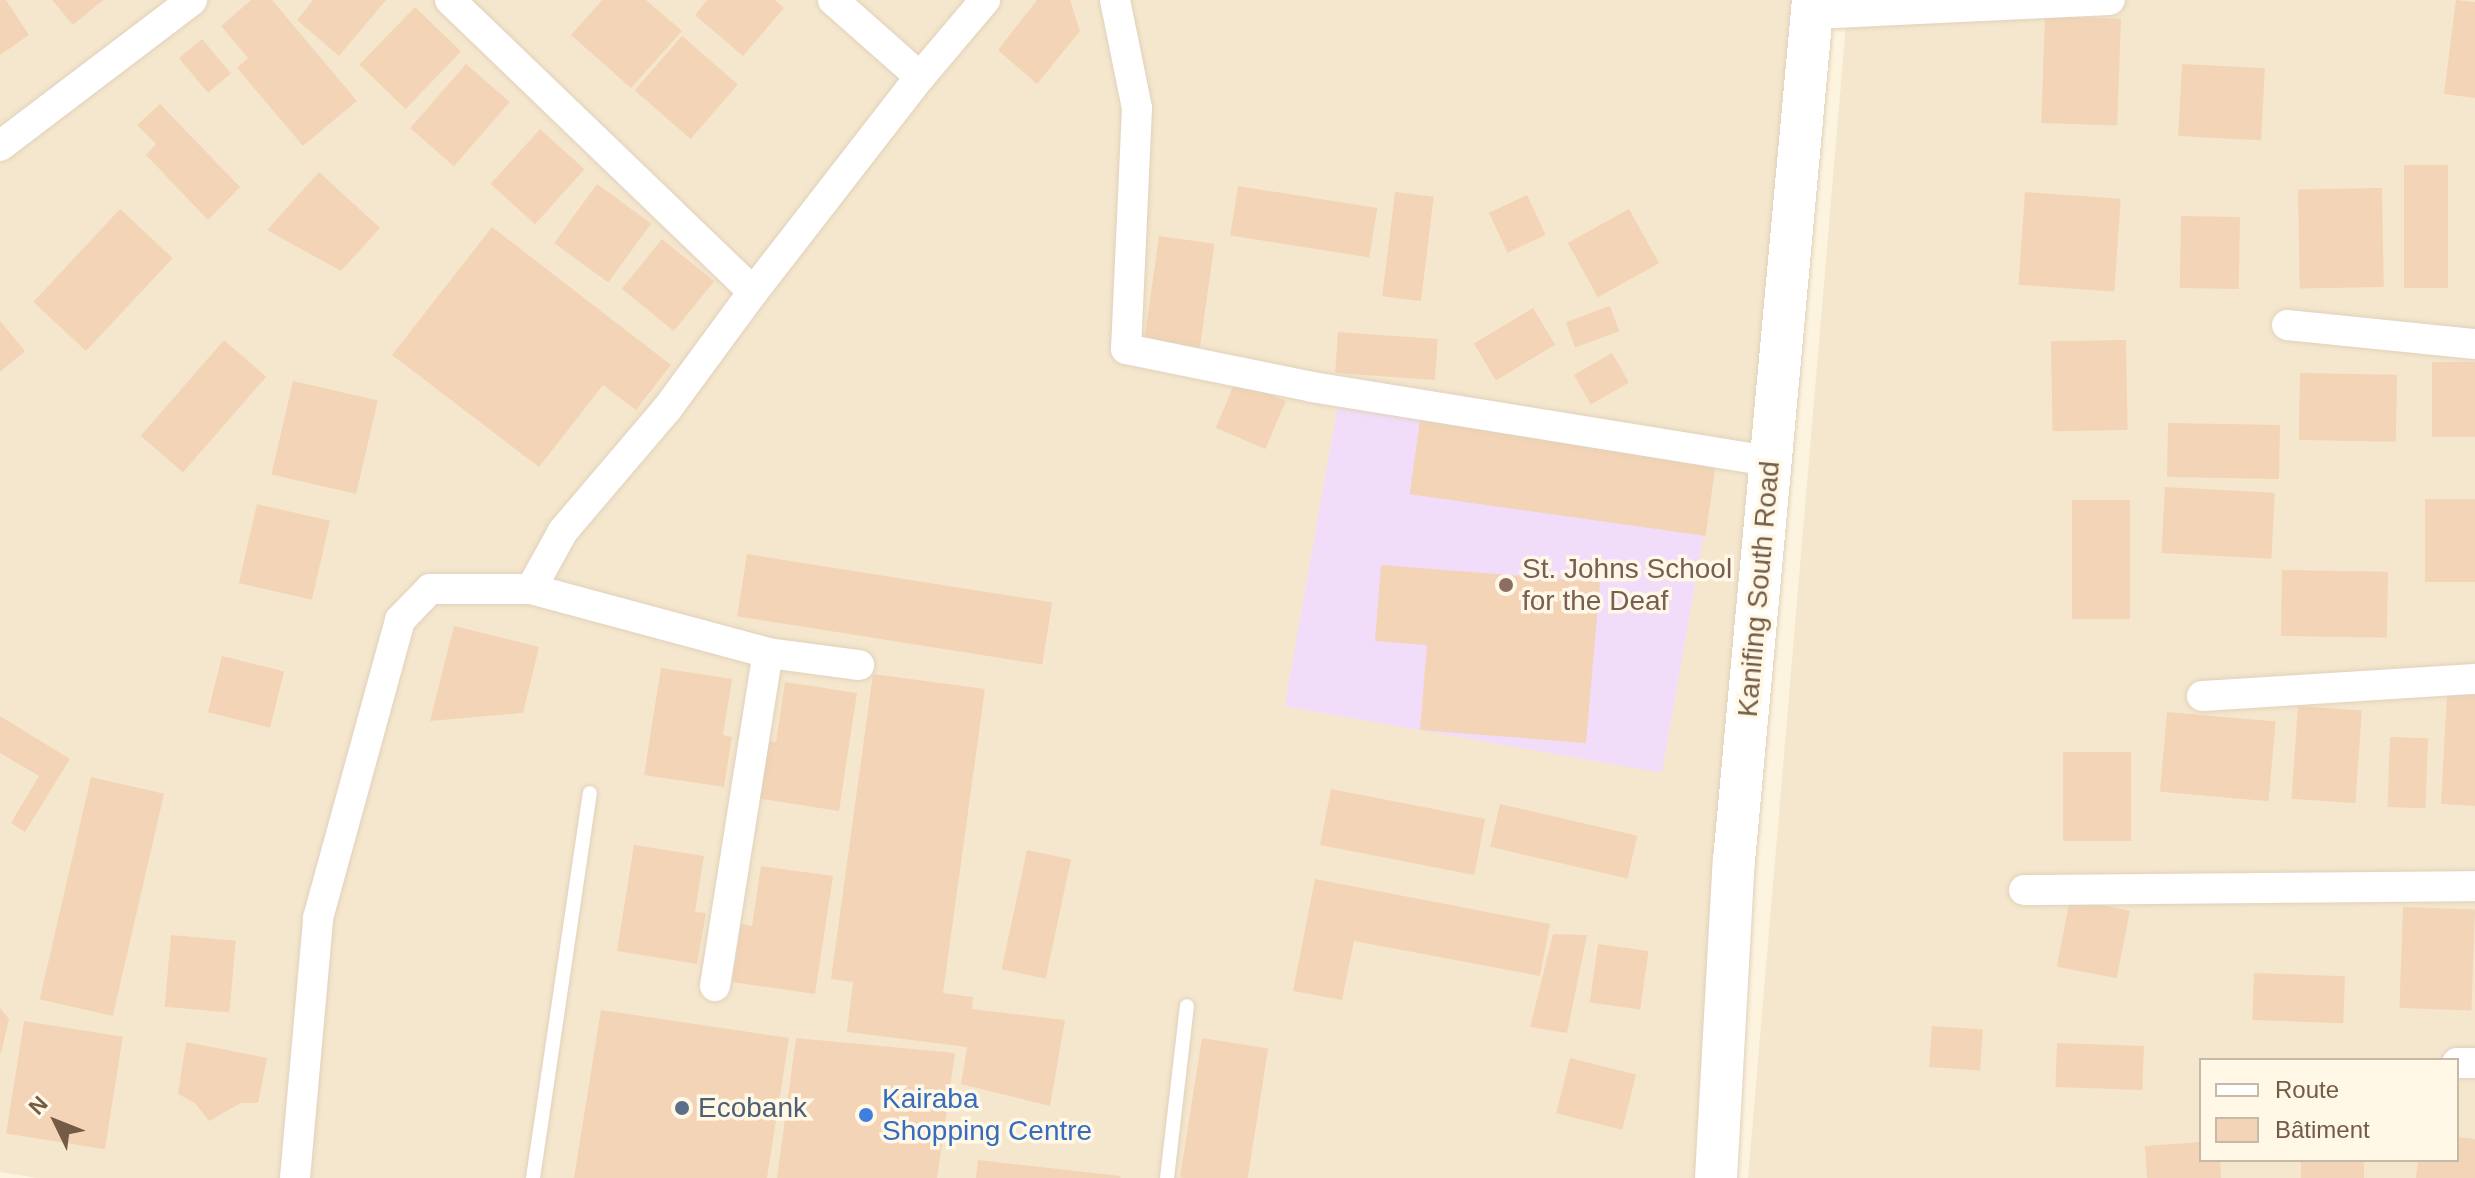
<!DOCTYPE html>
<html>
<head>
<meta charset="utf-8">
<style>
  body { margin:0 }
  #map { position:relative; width:2475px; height:1178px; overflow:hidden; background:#fdf4df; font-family:Helvetica,sans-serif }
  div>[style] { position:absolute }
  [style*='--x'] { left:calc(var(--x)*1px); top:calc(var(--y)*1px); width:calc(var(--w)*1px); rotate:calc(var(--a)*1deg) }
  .residential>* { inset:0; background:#f5e7ce }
  .education>* { inset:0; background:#f1ddf9; transform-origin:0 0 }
  .building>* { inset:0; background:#f3d4b6; transform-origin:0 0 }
  .roads { filter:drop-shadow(0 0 2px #e1d1bb) drop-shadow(0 0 2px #e1d1bb) }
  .lane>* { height:14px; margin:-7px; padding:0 7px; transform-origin:7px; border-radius:7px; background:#fff }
  .street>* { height:30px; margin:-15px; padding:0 15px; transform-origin:15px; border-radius:15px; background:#fff }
  .secondary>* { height:42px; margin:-21px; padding:0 21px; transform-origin:21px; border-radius:21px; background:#fff }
  .dots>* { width:22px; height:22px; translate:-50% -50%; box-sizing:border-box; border:4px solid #fff8e6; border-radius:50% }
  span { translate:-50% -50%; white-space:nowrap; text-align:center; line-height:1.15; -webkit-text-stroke:7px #fff8e6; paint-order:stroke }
  .education-label { font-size:28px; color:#785e54 }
  .left { translate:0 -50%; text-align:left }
  .street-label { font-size:28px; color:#745b46 }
  .shop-label { font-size:28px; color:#366cbe }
  .service-label { font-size:28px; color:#4e5e75 }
  .legend { position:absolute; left:2199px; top:1058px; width:260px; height:104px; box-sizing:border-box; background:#fff8e6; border:2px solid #c7b9a6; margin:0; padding:10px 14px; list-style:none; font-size:24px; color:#745b46 }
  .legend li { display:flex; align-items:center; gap:16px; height:40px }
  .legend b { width:40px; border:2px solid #c7b9a6 }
  .north { position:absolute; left:16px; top:1082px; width:80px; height:80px; -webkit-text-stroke:6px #fff8e6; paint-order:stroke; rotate:313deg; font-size:22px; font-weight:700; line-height:32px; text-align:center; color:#745b46 }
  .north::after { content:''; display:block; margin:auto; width:28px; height:36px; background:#745b46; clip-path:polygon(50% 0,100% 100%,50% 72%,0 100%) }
</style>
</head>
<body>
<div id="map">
  <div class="residential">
    <i style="clip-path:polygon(0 0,1793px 0,1716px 1178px,38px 1178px,0 1172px)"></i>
    <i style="clip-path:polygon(evenodd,1848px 0,2475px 0,2475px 1178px,1748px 1178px,1848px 0,2201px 1060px,2457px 1060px,2457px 1160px,2201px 1160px,2201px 1060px)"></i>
  </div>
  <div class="education">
    <i style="left:1339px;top:398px;width:383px;height:313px;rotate:10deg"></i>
  </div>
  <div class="building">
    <i style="clip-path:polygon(0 0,6px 0,29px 35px,0 55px)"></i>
    <i style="clip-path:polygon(52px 0,103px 0,73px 25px)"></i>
    <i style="clip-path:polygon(251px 0,272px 0,357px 101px,303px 146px,237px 68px,248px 58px,221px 26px)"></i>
    <i style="clip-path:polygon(313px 0,386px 0,339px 56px,297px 20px)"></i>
    <i style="clip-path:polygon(602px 0,646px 0,682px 31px,631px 88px,571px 35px)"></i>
    <i style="clip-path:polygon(707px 0,775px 0,784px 8px,743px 56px,695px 15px)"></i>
    <i style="clip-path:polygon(1037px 0,1070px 0,1080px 31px,1037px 84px,998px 50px)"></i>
    <i style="clip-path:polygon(2456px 0,2475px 2px,2475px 98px,2444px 94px)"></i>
    <i style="left:415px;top:7px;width:64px;height:80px;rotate:44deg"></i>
    <i style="left:2045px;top:16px;width:76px;height:107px;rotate:2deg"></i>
    <i style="left:682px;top:36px;width:74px;height:72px;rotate:41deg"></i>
    <i style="left:202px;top:39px;width:45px;height:30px;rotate:50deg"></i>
    <i style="left:466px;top:64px;width:58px;height:85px;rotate:41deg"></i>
    <i style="left:2182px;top:64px;width:83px;height:72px;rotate:3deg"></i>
    <i style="clip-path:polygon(160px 104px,240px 187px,208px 220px,146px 155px,156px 144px,137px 125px)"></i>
    <i style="left:540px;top:129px;width:60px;height:74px;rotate:42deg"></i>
    <i style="left:2404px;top:165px;width:44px;height:123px"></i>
    <i style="clip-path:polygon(319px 172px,380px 228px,341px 271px,267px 230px)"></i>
    <i style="left:597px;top:184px;width:67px;height:73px;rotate:36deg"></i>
    <i style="left:1238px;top:186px;width:141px;height:50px;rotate:9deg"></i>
    <i style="left:2382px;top:188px;width:99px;height:84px;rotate:89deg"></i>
    <i style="left:1395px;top:192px;width:39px;height:105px;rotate:7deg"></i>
    <i style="left:2025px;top:192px;width:96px;height:93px;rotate:4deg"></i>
    <i style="left:1527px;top:195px;width:44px;height:42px;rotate:65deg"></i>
    <i style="left:120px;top:209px;width:72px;height:127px;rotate:43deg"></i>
    <i style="left:1629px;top:209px;width:62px;height:70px;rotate:61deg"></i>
    <i style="left:2181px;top:216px;width:59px;height:72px;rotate:1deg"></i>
    <i style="clip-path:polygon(492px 227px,671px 365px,636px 410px,603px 385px,539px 467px,392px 355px)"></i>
    <i style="left:1159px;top:236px;width:56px;height:105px;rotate:8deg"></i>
    <i style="left:662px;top:239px;width:67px;height:64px;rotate:39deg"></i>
    <i style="left:1610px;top:306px;width:27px;height:47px;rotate:70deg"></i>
    <i style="left:1533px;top:308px;width:43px;height:69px;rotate:59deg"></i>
    <i style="clip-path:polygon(0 321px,25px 351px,0 372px)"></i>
    <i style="left:1338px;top:332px;width:100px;height:41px;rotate:4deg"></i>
    <i style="left:224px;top:340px;width:56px;height:127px;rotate:41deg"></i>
    <i style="left:2126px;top:340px;width:90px;height:75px;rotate:89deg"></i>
    <i style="left:1612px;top:353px;width:34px;height:44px;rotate:60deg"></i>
    <i style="left:2475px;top:362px;width:75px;height:43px;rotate:90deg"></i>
    <i style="left:2300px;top:373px;width:97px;height:67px;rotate:1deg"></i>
    <i style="left:1236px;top:380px;width:54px;height:52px;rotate:23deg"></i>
    <i style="left:293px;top:381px;width:87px;height:96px;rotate:13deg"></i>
    <i style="left:1420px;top:420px;width:299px;height:75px;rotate:8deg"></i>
    <i style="left:2168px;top:423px;width:112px;height:54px;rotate:1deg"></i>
    <i style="left:2165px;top:487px;width:110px;height:66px;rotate:3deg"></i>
    <i style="left:2475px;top:499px;width:83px;height:50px;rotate:90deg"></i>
    <i style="left:2130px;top:500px;width:119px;height:58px;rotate:90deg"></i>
    <i style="left:257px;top:504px;width:75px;height:81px;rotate:13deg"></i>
    <i style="left:747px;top:554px;width:309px;height:63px;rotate:9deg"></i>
    <i style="clip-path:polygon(1381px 565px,1600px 582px,1586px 743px,1420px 730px,1427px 645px,1375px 641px)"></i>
    <i style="left:2282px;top:570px;width:106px;height:66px;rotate:1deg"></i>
    <i style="clip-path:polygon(454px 626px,539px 647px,523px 713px,430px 721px)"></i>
    <i style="left:222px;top:656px;width:64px;height:58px;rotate:14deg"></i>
    <i style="clip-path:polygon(661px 668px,732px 679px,723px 735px,732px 737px,724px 787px,644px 775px)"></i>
    <i style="clip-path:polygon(873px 674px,985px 689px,943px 993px,973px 997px,972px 1009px,1065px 1020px,1050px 1106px,961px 1084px,967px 1047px,847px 1032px,853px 982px,831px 979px)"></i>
    <i style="clip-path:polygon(785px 682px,857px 693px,839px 811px,756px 798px,765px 741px,776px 742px)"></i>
    <i style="clip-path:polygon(2447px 694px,2475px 695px,2475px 806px,2441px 804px)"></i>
    <i style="left:2298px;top:706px;width:64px;height:93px;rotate:4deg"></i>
    <i style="left:2167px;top:712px;width:109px;height:80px;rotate:5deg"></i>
    <i style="clip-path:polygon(0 716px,70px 759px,25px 832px,11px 823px,39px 776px,0 753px)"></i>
    <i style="left:2390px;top:737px;width:38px;height:70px;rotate:2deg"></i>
    <i style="left:2131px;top:752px;width:89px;height:68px;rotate:90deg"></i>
    <i style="left:91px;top:777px;width:75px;height:228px;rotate:13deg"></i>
    <i style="left:1331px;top:789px;width:157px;height:57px;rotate:11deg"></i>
    <i style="left:1500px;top:804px;width:141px;height:44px;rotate:13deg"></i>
    <i style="clip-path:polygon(634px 845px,704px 856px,695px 912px,706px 913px,697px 964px,617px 951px)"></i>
    <i style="left:1027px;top:850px;width:45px;height:122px;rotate:12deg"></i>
    <i style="clip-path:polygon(761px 866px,833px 876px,815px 994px,732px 982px,741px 924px,752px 926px)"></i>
    <i style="clip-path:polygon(1315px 879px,1550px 924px,1540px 976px,1354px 941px,1342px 1000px,1293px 991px)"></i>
    <i style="left:2070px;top:899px;width:61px;height:69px;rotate:11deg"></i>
    <i style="left:2403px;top:907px;width:72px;height:101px;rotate:2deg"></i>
    <i style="clip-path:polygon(1553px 934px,1587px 935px,1567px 1033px,1530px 1027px)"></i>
    <i style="left:171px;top:935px;width:65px;height:72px;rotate:5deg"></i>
    <i style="left:1598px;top:944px;width:51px;height:59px;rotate:8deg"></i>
    <i style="left:2254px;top:973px;width:91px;height:47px;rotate:2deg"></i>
    <i style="clip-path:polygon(0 1008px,9px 1019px,1px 1053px,0 1053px)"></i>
    <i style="clip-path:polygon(601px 1010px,789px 1038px,767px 1178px,574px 1178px)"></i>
    <i style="left:24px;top:1021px;width:100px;height:114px;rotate:9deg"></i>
    <i style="left:1932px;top:1026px;width:51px;height:41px;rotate:4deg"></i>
    <i style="clip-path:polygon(796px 1038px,955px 1053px,937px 1178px,777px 1178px)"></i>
    <i style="left:1202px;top:1038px;width:67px;height:141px;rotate:9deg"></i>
    <i style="clip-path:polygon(186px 1042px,267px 1058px,258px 1103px,241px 1103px,209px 1121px,195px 1103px,178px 1094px)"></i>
    <i style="left:2057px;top:1043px;width:87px;height:44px;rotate:2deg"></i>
    <i style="left:1570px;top:1058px;width:68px;height:57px;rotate:14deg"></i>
    <i style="clip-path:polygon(2457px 1137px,2475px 1139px,2475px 1178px,2416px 1178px,2418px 1160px,2457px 1160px)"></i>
    <i style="clip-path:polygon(2201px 1142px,2201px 1160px,2220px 1160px,2221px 1178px,2147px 1178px,2145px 1146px)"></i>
    <i style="clip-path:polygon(978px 1160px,1121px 1176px,1120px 1178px,976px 1178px)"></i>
    <i style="left:2301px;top:1160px;width:63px;height:18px"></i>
  </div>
  <div class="roads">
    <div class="lane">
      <i style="--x:533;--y:1178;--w:389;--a:-81.6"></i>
      <i style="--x:1167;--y:1178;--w:173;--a:-83.4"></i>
    </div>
    <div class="street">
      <i style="--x:450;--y:0;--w:421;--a:43.9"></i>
      <i style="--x:753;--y:292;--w:272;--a:-52.2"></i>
      <i style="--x:833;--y:0;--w:116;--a:41.5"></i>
      <i style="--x:920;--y:77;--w:101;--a:-49.8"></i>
      <i style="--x:1115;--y:0;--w:110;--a:78.5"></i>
      <i style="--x:1137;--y:108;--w:241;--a:92.6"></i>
      <i style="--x:1126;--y:349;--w:190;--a:11.5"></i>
      <i style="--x:1312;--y:387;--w:465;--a:9.2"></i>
      <i style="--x:1812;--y:14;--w:298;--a:-2.7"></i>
      <i style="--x:0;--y:146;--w:241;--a:-37.2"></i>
      <i style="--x:2287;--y:325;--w:189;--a:5.8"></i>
      <i style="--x:531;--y:589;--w:245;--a:15.1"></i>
      <i style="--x:768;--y:653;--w:92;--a:7.5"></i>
      <i style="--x:2202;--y:696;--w:274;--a:-3.6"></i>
      <i style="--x:2024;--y:890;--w:451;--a:-0.5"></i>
      <i style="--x:715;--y:986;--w:337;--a:-81"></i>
      <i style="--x:2457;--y:1063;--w:18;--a:0"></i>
      <i style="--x:295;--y:1178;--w:261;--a:-84.9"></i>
      <i style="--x:318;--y:918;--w:309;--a:-74.6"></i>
      <i style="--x:400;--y:620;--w:43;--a:-45.9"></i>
      <i style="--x:430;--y:589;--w:101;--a:0"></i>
      <i style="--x:531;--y:589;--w:66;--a:-61.1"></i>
      <i style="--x:563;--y:531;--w:160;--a:-49.6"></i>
      <i style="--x:667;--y:409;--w:145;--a:-53.7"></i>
    </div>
    <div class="secondary">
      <i style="--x:1716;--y:1178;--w:318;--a:-86.8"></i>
      <i style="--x:1734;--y:861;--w:865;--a:-84.76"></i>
    </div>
  </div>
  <div class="dots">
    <i style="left:1506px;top:585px;background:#8d6e63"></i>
    <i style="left:682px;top:1108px;background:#5c6f8a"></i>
    <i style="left:866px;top:1115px;background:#3f7fe0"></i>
  </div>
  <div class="education-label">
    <span class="left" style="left:1522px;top:585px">St. Johns School<br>for the Deaf</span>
  </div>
  <div class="street-label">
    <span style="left:1759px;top:589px;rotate:-85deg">Kanifing South Road</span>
  </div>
  <div class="shop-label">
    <span class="left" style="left:882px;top:1115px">Kairaba<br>Shopping Centre</span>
  </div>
  <div class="service-label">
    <span class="left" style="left:698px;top:1108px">Ecobank</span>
  </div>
  <ul class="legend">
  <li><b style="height:10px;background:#fff"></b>Route</li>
  <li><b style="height:22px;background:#f3d4b6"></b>Bâtiment</li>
  </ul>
  <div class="north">N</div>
</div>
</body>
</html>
